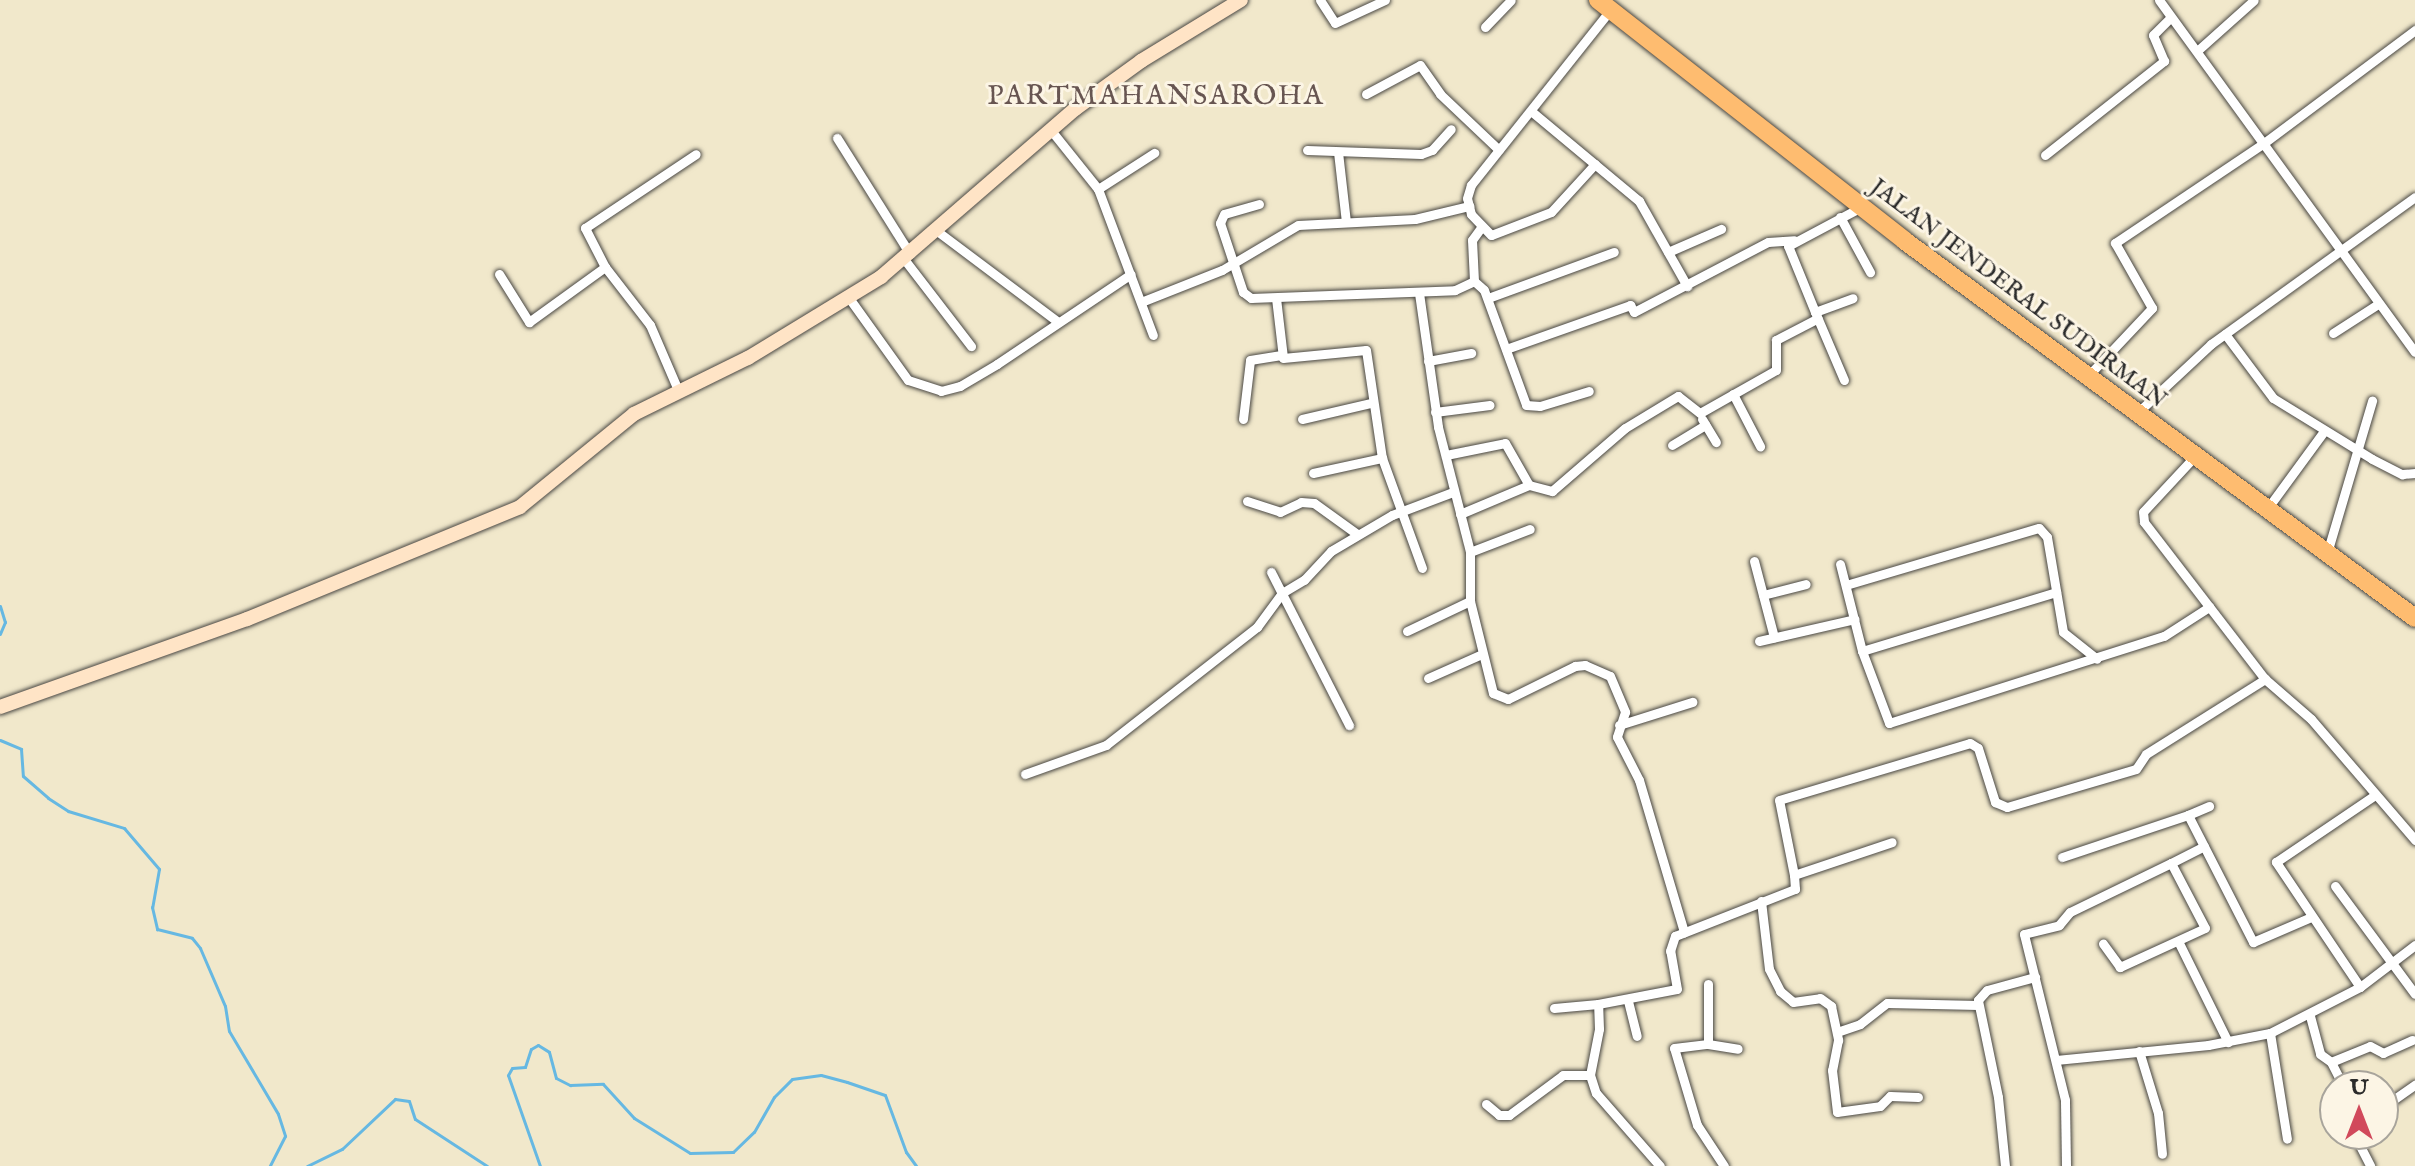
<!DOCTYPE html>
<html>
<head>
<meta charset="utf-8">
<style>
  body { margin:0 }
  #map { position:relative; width:2415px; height:1166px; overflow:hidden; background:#f1e8cb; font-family:"IM FELL English",serif }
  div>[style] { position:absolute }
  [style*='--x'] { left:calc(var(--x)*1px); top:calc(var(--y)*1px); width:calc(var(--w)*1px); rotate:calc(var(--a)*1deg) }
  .stream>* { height:3px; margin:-1.5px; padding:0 1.5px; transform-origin:1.5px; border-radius:1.5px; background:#66b8e2 }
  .roads { filter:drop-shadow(0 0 2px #494743) drop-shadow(0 0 2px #494743) }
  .street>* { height:9px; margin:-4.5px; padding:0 4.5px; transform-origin:4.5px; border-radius:4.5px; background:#fff }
  .secondary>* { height:14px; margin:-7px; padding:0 7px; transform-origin:7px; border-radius:7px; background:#ffe4c6 }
  .highway>* { height:18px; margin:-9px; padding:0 9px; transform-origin:9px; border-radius:9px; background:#febc70 }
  span { translate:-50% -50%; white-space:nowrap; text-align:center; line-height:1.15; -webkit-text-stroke:6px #fcf5e5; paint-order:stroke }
  .street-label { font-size:24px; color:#2b2b2b }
  .quarter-label { font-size:28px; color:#675551; letter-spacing:2px }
  .north { position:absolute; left:2319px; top:1070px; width:80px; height:80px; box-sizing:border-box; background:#fcf5e5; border:2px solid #a8a49b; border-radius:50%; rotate:0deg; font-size:22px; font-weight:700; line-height:32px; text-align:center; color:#2b2b2b }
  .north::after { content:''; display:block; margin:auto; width:28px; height:36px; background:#d1495b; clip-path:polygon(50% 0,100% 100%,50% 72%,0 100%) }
</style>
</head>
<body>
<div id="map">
  <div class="stream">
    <i style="--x:0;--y:606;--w:17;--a:73"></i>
    <i style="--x:5;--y:622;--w:13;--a:113"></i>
    <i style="--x:0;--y:740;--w:23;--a:23"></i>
    <i style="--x:21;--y:749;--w:27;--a:86"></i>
    <i style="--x:23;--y:776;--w:33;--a:41"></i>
    <i style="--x:48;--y:798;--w:24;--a:33"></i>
    <i style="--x:68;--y:811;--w:59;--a:16.9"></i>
    <i style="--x:124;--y:828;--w:54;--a:49.5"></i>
    <i style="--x:159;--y:869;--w:39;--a:100"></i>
    <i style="--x:152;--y:907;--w:23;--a:77"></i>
    <i style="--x:157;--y:929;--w:36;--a:14"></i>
    <i style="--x:192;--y:938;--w:13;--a:51"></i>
    <i style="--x:200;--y:948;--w:63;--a:66.7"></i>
    <i style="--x:225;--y:1006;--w:25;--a:81"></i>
    <i style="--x:229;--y:1031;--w:96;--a:59.4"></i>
    <i style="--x:278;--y:1114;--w:23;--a:72"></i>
    <i style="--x:285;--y:1136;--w:34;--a:117"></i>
    <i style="--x:307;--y:1166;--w:39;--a:-26"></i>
    <i style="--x:342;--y:1149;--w:73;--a:-43.3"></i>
    <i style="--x:395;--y:1099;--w:14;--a:8"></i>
    <i style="--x:409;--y:1101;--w:19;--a:72"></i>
    <i style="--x:415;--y:1119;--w:86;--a:33.1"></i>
    <i style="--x:540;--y:1166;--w:96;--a:-109.4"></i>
    <i style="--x:508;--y:1075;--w:8;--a:-60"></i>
    <i style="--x:512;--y:1068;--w:13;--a:-4"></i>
    <i style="--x:525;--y:1067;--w:19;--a:-72"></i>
    <i style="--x:531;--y:1049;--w:8;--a:-30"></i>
    <i style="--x:538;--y:1045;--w:13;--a:32"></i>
    <i style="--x:549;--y:1052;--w:27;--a:75"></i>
    <i style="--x:556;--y:1078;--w:16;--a:27"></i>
    <i style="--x:570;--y:1085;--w:33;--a:-2"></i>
    <i style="--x:603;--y:1084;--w:46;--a:47.6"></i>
    <i style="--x:634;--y:1118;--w:66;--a:32"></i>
    <i style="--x:690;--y:1153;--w:43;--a:-1.3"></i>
    <i style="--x:733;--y:1152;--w:29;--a:-44"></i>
    <i style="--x:754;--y:1132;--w:40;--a:-60.3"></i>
    <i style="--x:774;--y:1097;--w:25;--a:-45"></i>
    <i style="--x:792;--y:1079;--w:29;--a:-8"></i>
    <i style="--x:821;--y:1075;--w:27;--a:15"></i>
    <i style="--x:847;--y:1082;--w:40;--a:18.9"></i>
    <i style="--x:885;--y:1095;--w:61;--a:69.8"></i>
    <i style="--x:906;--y:1152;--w:17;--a:54"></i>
  </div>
  <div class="roads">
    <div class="street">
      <i style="--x:1320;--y:0;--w:27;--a:57"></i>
      <i style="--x:1335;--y:23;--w:55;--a:-24.7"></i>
      <i style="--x:2159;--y:0;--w:435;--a:54"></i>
      <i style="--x:1485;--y:27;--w:37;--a:-46"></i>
      <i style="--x:2197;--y:51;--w:76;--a:-41.8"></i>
      <i style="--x:1366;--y:94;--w:61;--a:-28.2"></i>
      <i style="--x:1420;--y:65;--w:35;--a:55"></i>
      <i style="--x:1440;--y:94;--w:81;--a:43.5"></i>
      <i style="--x:1531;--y:111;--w:141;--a:39.8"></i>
      <i style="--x:1639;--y:201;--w:98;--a:60.5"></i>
      <i style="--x:1050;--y:129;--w:77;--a:51.3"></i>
      <i style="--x:1098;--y:189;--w:156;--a:69.4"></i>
      <i style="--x:837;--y:138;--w:137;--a:57.8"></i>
      <i style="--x:1307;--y:150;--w:114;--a:2"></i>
      <i style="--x:1421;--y:154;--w:12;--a:-20"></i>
      <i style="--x:1432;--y:150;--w:28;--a:-48"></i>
      <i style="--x:1338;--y:152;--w:70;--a:83.5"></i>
      <i style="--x:2045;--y:155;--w:152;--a:-38.3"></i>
      <i style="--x:2164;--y:61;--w:28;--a:-113"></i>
      <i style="--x:2153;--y:35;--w:25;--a:-45"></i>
      <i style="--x:1595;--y:164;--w:65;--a:132.5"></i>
      <i style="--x:1551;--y:212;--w:64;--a:159"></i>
      <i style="--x:1491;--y:235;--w:29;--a:-134"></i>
      <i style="--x:1471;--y:214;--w:16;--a:-104"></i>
      <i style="--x:1467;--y:198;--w:14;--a:-73"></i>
      <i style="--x:1471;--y:185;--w:223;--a:-51.5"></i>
      <i style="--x:1098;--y:189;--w:67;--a:-32.7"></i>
      <i style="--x:1259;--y:204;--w:36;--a:164"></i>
      <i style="--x:1224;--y:214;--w:10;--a:114"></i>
      <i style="--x:1220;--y:223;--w:73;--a:71.6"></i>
      <i style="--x:1243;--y:292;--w:10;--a:37"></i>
      <i style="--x:1251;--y:298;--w:204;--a:-2.2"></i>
      <i style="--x:1455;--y:290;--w:21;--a:-25"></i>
      <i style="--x:1474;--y:281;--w:41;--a:-92.8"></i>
      <i style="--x:1472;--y:240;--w:14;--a:-54"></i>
      <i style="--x:1840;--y:217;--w:63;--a:61.4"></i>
      <i style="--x:937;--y:231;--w:150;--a:36.9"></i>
      <i style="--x:1668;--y:252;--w:58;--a:-23.5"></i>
      <i style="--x:904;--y:259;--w:110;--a:52.4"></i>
      <i style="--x:499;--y:274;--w:57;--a:58"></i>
      <i style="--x:529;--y:322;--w:94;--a:-35.9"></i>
      <i style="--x:1474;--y:281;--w:13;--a:42"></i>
      <i style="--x:1484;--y:290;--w:122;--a:69.9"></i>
      <i style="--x:1526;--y:405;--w:14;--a:4"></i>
      <i style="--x:1540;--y:406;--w:51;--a:-17"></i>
      <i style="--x:1419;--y:293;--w:135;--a:81.9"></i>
      <i style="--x:1438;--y:427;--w:129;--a:75.6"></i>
      <i style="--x:1470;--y:552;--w:49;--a:90"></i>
      <i style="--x:1470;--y:601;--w:95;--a:76"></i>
      <i style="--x:1493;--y:693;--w:16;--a:22"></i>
      <i style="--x:1508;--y:699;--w:75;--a:-26.2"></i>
      <i style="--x:1575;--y:666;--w:10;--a:-6"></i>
      <i style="--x:1585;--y:665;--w:27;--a:24"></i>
      <i style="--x:1610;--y:676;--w:39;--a:67"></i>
      <i style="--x:1625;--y:712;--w:26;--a:108"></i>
      <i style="--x:1617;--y:737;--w:48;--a:62.9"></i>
      <i style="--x:1639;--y:780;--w:159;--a:73.5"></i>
      <i style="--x:849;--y:298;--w:101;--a:54.3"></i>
      <i style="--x:908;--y:380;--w:35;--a:18"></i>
      <i style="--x:941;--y:391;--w:20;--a:-15"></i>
      <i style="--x:960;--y:386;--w:43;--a:-30.7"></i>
      <i style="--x:997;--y:364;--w:161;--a:-33.9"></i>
      <i style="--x:1276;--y:298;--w:60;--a:83.3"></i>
      <i style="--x:1283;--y:358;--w:83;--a:-5.5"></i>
      <i style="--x:1366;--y:350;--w:109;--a:81.6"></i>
      <i style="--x:1382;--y:458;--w:117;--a:70"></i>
      <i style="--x:1488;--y:298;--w:134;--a:-20.1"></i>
      <i style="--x:1141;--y:302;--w:87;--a:-21.6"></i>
      <i style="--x:1222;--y:270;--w:88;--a:-30.6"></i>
      <i style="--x:1298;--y:225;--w:117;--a:-2.9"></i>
      <i style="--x:1415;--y:219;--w:56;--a:-13.5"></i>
      <i style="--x:1815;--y:312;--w:71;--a:-112.2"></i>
      <i style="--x:1788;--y:246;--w:83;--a:-28.1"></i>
      <i style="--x:2333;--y:333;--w:54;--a:-32.8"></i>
      <i style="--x:2225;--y:334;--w:80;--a:53.1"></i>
      <i style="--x:2273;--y:398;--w:116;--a:31.6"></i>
      <i style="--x:2372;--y:459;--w:34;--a:27"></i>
      <i style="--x:2402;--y:474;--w:13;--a:-4"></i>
      <i style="--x:1506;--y:349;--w:132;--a:-19.5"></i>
      <i style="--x:1630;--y:305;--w:8;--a:60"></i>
      <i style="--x:1634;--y:312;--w:151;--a:-27.6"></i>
      <i style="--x:1768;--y:242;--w:26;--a:-4"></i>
      <i style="--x:1428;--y:361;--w:44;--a:-10.5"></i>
      <i style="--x:2087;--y:377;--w:95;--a:-46.7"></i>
      <i style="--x:2152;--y:308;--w:75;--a:-119.6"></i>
      <i style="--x:2115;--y:243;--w:179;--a:-33.9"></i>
      <i style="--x:2264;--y:143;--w:189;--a:-36.8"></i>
      <i style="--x:1844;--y:380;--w:74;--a:-113.1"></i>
      <i style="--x:1815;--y:312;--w:40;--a:-20.2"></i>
      <i style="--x:678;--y:390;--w:71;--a:-113.3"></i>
      <i style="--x:650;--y:325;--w:73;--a:-127.8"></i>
      <i style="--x:605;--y:267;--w:44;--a:-117.1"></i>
      <i style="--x:585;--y:228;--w:133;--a:-33.7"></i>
      <i style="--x:1733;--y:394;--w:59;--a:62.6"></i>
      <i style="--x:1435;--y:412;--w:55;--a:-7.3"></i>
      <i style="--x:2136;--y:414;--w:103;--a:-43"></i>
      <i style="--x:2211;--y:344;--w:251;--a:-35.8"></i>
      <i style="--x:1243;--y:419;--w:59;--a:-83.2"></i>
      <i style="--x:1250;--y:360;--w:30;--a:-9"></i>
      <i style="--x:1302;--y:419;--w:71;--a:-13.1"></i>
      <i style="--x:1702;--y:419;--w:27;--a:59"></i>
      <i style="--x:1672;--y:445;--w:39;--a:-31"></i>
      <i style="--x:1446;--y:455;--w:60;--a:-11.5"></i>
      <i style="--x:1505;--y:443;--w:48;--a:60.3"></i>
      <i style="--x:1529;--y:485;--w:24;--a:15"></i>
      <i style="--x:1552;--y:491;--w:96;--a:-40.8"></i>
      <i style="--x:1625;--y:428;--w:62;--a:-31.1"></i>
      <i style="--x:1678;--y:396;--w:28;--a:38"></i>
      <i style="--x:1700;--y:413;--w:87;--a:-29.5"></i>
      <i style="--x:1776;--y:370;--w:30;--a:-90"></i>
      <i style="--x:1776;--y:340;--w:47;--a:-27.6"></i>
      <i style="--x:2195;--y:456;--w:76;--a:132.9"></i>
      <i style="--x:2143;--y:512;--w:10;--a:84"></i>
      <i style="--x:2144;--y:522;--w:198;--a:52.4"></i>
      <i style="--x:2265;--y:679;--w:61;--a:41"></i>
      <i style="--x:2311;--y:719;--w:160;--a:49.3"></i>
      <i style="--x:1313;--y:473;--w:71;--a:-12.3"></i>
      <i style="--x:1247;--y:501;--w:35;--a:18"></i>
      <i style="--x:1280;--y:512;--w:23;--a:-25"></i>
      <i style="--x:1301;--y:502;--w:13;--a:4"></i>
      <i style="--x:1314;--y:503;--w:53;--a:35.8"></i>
      <i style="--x:2267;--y:509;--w:97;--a:-53.8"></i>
      <i style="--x:1460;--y:514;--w:75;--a:-22.8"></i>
      <i style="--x:1470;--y:552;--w:64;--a:-21"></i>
      <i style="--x:2327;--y:553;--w:159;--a:-73.5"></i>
      <i style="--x:1754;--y:561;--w:79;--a:75.3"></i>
      <i style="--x:1840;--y:564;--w:90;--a:75.8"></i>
      <i style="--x:1862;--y:651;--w:77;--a:69.4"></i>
      <i style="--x:1889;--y:723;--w:288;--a:-17.6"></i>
      <i style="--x:2164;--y:636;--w:54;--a:-32.8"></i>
      <i style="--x:1271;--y:572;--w:172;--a:63"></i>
      <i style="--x:1846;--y:585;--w:201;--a:-16.5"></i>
      <i style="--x:2039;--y:528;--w:12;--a:48"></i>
      <i style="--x:2047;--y:537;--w:96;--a:80.4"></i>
      <i style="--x:2063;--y:632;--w:43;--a:38.5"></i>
      <i style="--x:1763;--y:595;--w:44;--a:-14.3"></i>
      <i style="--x:1407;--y:631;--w:70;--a:-25.5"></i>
      <i style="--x:1759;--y:641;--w:98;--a:-12.9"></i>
      <i style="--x:1862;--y:651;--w:203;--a:-16.9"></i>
      <i style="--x:1428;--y:678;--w:59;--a:-24"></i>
      <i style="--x:1619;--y:725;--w:77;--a:-17.5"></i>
      <i style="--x:1025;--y:774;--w:86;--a:-19.7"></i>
      <i style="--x:1106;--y:745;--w:192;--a:-38"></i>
      <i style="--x:1257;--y:627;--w:42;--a:-53.7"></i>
      <i style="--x:1282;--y:593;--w:26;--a:-31"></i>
      <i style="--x:1304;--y:580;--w:40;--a:-47"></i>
      <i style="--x:1331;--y:551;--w:71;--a:-30.5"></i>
      <i style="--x:1392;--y:515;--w:65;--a:-20.7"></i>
      <i style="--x:2188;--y:815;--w:23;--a:-23"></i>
      <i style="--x:2062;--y:857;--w:133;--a:-18.4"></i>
      <i style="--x:2188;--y:815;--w:143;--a:62.9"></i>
      <i style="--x:2253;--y:942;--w:63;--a:-23.3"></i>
      <i style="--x:2171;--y:863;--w:37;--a:-27"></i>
      <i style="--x:1794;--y:875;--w:76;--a:-101.3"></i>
      <i style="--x:1779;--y:800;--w:199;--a:-16.6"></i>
      <i style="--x:1970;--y:743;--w:9;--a:32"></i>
      <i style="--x:1978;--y:748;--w:57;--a:72.5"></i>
      <i style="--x:1995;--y:802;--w:13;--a:23"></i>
      <i style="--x:2007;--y:807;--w:134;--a:-16.4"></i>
      <i style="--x:2136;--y:769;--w:18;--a:-56"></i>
      <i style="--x:2146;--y:754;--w:141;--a:-32.2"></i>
      <i style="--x:2335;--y:886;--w:134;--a:53.5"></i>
      <i style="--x:1761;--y:901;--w:68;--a:83.3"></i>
      <i style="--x:1769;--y:969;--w:25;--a:63"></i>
      <i style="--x:1780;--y:991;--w:17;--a:40"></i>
      <i style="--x:1793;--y:1002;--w:27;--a:-8"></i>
      <i style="--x:1820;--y:998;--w:14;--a:36"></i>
      <i style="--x:1831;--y:1006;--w:35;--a:78"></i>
      <i style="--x:1838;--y:1040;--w:31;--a:101"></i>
      <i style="--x:1832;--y:1070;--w:42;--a:83.2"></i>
      <i style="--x:1837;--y:1112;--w:43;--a:-7.9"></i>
      <i style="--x:1880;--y:1106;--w:14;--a:-45"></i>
      <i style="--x:1890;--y:1096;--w:28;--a:2"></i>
      <i style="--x:2178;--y:941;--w:113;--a:63.7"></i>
      <i style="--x:2360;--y:987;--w:151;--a:-123.9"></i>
      <i style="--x:2276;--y:862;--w:120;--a:-34.1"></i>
      <i style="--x:1628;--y:1001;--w:36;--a:76"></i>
      <i style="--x:1554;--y:1008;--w:44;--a:-5.2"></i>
      <i style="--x:2310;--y:1016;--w:39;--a:75"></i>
      <i style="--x:2320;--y:1054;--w:14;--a:36"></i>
      <i style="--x:2331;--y:1062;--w:27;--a:63"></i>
      <i style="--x:1837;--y:1032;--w:24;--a:-19"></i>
      <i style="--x:1860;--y:1024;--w:34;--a:-38"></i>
      <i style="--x:1887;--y:1003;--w:91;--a:1.3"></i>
      <i style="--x:2270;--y:1033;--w:107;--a:80.9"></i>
      <i style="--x:1708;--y:1044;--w:60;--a:-90"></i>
      <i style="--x:2139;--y:1051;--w:65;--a:73"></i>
      <i style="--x:2158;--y:1113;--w:41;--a:84.4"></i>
      <i style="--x:2056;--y:1060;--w:153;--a:-5.6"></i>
      <i style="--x:2208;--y:1045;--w:63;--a:-11"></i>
      <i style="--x:2270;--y:1033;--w:101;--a:-27.1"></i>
      <i style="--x:2360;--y:987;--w:69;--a:-37.4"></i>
      <i style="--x:2331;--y:1062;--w:42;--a:-22.3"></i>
      <i style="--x:2370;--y:1046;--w:15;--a:28"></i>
      <i style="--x:2383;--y:1053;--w:32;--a:-24"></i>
      <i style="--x:1590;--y:1075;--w:47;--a:-78.9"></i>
      <i style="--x:1599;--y:1029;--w:25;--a:-92"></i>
      <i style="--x:1598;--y:1004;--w:80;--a:-10.8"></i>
      <i style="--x:1677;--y:989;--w:39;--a:-100"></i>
      <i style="--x:1670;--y:951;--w:16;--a:-72"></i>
      <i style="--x:1675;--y:936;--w:129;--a:-21.4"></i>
      <i style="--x:1795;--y:889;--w:14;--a:-94"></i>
      <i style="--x:1794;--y:875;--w:103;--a:-18.6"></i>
      <i style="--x:1486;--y:1104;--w:17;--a:40"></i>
      <i style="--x:1499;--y:1115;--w:10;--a:0"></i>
      <i style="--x:1509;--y:1115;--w:67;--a:-36.5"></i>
      <i style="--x:1563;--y:1075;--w:27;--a:0"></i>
      <i style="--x:1590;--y:1075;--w:19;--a:72"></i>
      <i style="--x:1596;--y:1093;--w:97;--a:48.8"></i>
      <i style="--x:2383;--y:1107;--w:39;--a:-35"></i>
      <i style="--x:2354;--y:1134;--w:36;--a:63"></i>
      <i style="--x:1724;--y:1166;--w:49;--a:-123.4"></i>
      <i style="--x:1697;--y:1125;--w:80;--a:-106.6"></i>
      <i style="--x:1674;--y:1048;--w:34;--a:-7"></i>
      <i style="--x:1708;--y:1044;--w:30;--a:9"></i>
      <i style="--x:2005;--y:1166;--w:69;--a:-95.8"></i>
      <i style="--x:1998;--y:1097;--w:99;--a:-101.7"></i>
      <i style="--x:1978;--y:1000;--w:13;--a:-48"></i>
      <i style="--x:1987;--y:990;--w:50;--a:-15.2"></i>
      <i style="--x:2066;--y:1166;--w:66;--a:-90.9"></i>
      <i style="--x:2065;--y:1100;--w:171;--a:-103.9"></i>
      <i style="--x:2024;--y:934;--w:36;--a:-14"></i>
      <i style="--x:2059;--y:925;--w:17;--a:-50"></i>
      <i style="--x:2070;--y:912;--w:112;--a:-25.9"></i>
      <i style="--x:2171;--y:863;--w:73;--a:62.4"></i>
      <i style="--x:2205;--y:928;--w:94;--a:155.4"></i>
      <i style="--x:2120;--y:967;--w:29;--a:-126"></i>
    </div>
    <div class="secondary">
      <i style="--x:0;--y:707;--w:262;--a:-19.6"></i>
      <i style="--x:247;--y:619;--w:295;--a:-22.3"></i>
      <i style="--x:520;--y:507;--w:147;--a:-39.2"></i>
      <i style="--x:634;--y:414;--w:127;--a:-26.2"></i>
      <i style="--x:748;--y:358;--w:156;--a:-31.3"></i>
      <i style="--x:881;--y:277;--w:257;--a:-40.9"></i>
      <i style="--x:1075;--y:109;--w:82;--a:-36"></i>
      <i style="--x:1141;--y:61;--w:117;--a:-31.4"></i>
    </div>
    <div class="highway">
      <i style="--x:1598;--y:0;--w:390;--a:38.1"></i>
      <i style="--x:1905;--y:241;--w:634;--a:36.47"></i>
    </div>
  </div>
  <div class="street-label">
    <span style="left:2018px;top:294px;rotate:37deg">JALAN JENDERAL SUDIRMAN</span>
  </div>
  <div class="quarter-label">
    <span style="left:1156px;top:97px">PARTMAHANSAROHA</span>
  </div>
  <div class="north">U</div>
</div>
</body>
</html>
